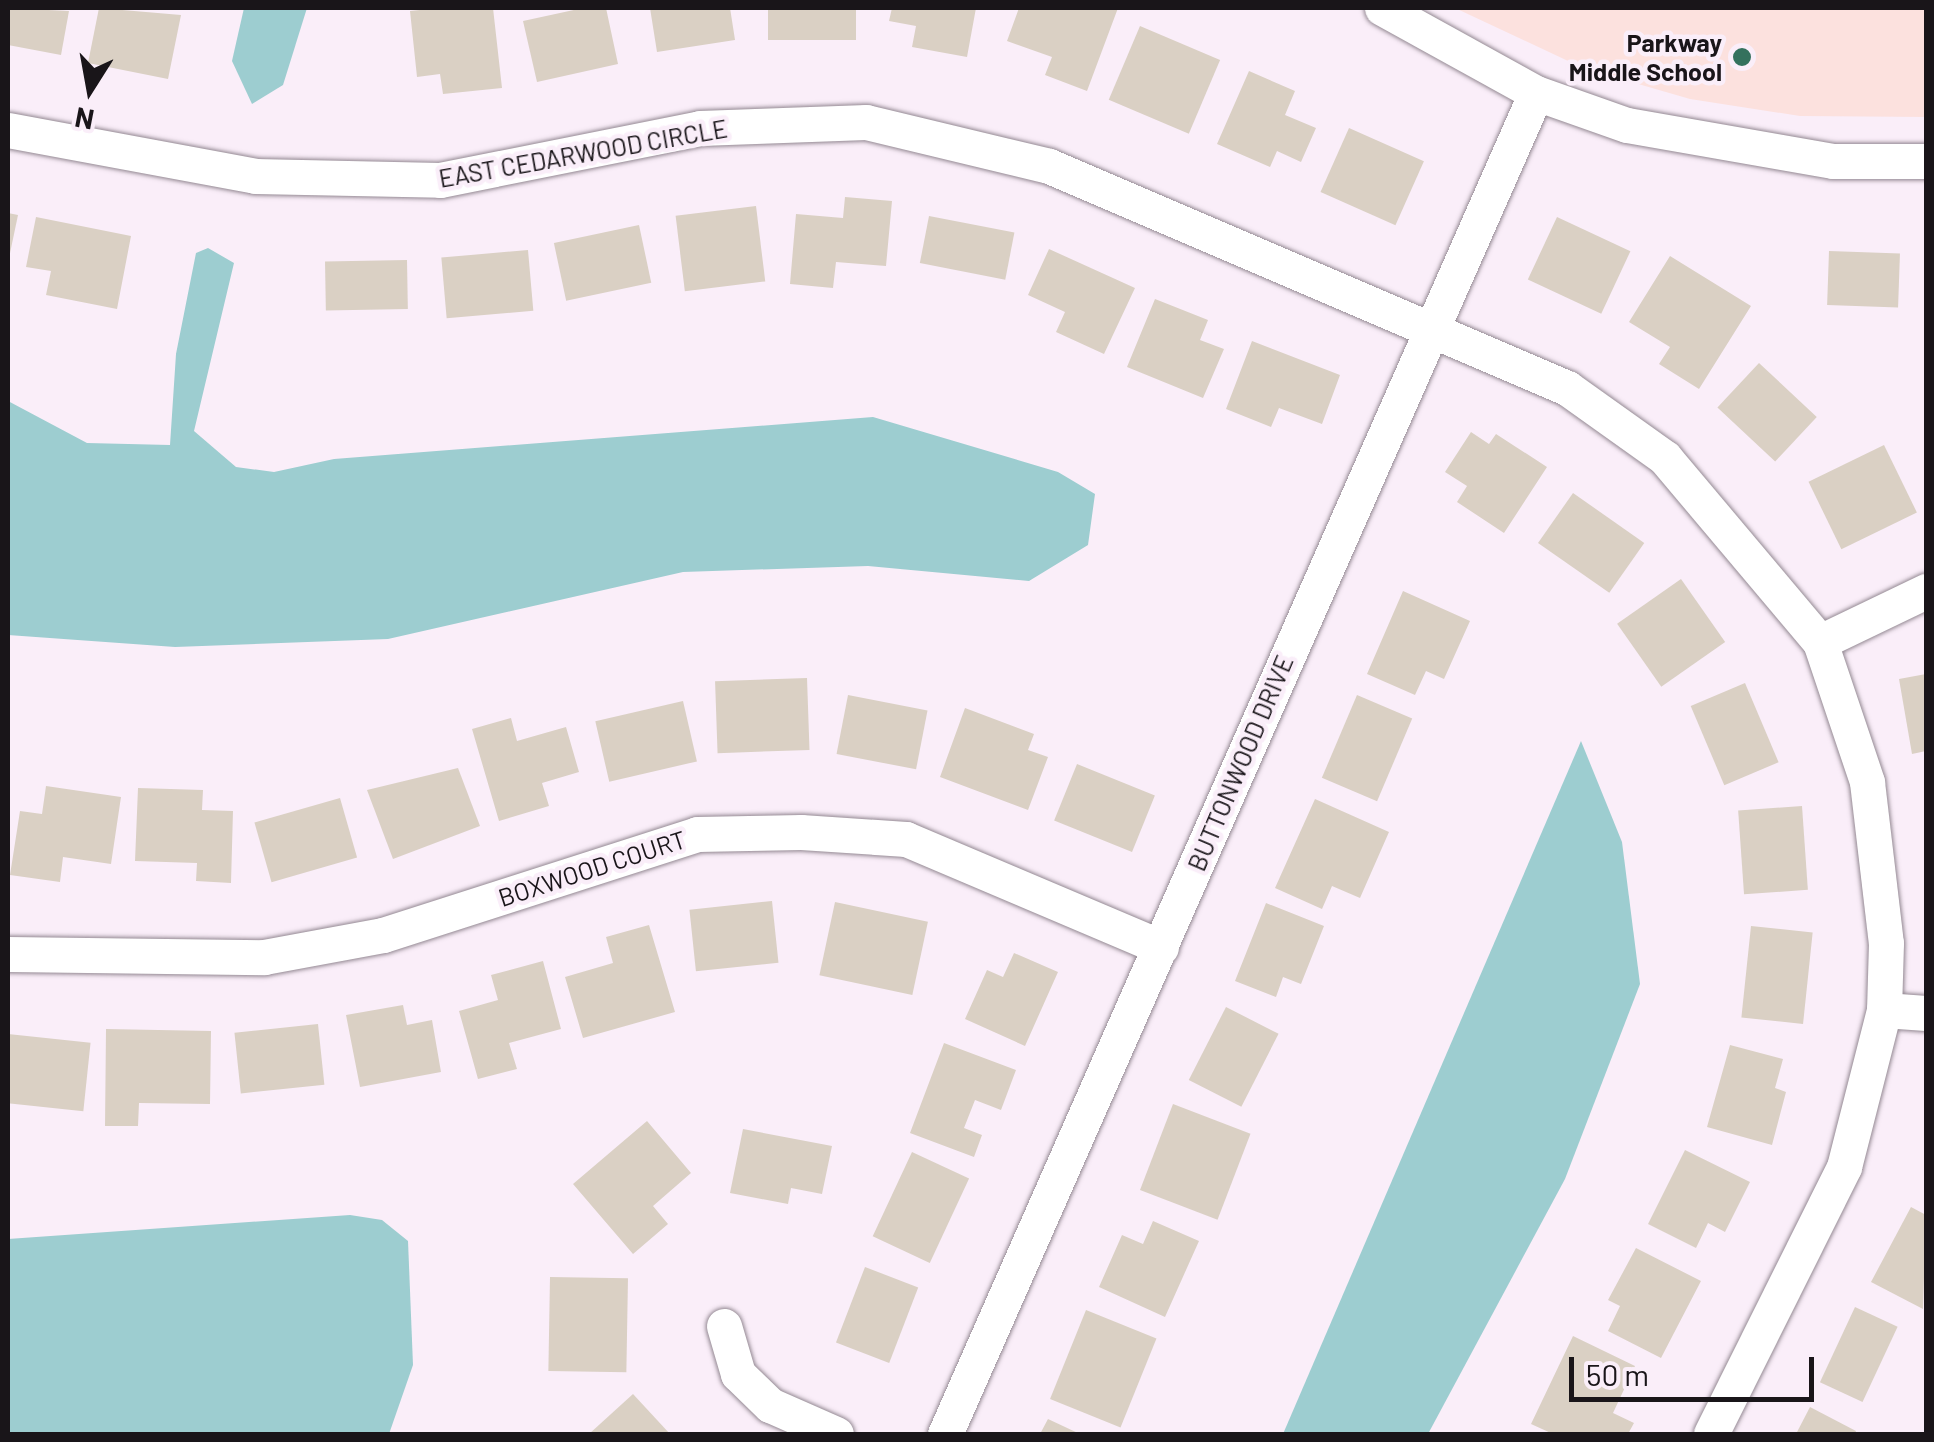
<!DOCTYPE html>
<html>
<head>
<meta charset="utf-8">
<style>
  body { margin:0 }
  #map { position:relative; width:1934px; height:1442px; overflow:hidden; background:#faeef9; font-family:Barlow,sans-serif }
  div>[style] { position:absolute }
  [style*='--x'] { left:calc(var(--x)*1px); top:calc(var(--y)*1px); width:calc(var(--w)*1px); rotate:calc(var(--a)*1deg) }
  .education>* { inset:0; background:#fce1de }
  .water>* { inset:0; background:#9dcdd0 }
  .building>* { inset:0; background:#dad0c4; transform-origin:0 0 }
  .roads { filter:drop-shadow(0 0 2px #948993) drop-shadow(0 0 2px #948993) }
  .minor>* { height:35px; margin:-17.5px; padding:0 17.5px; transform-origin:17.5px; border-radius:17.5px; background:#fff }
  .dots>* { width:28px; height:28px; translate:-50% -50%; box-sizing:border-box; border:5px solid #faeef9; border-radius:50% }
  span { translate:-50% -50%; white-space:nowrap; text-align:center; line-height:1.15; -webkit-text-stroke:9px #faeef9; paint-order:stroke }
  .poi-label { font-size:25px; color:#191519; font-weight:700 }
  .right { translate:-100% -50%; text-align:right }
  .street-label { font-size:25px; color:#191519 }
  .frame { position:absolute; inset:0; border:10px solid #191519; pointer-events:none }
  .north { position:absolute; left:40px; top:40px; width:100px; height:100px; -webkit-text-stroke:8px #faeef9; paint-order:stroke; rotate:191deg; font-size:28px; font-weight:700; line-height:40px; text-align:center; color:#191519 }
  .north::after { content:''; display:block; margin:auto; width:35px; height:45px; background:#191519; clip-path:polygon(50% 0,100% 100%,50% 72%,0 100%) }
  .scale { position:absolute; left:1569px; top:1357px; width:245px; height:45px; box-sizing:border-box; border:5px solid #191519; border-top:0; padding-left:12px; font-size:30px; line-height:35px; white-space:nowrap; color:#191519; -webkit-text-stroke:8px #faeef9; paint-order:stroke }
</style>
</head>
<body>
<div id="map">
  <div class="education">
    <i style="clip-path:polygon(1455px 8px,1926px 8px,1926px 117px,1800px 116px,1690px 99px,1583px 68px)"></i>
  </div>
  <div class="water">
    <i style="clip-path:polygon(244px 8px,307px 8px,283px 85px,252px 104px,232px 61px)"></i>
    <i style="clip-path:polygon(208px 248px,234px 263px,194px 431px,236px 467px,274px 472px,334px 459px,873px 417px,1058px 472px,1095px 494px,1088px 545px,1029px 581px,868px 566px,683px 572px,388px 639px,175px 647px,8px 635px,8px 401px,87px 443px,170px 445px,176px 354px,196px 253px)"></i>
    <i style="clip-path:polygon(1581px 741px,1622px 842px,1640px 984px,1565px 1179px,1428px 1434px,1283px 1434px)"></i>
    <i style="clip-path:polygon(350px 1215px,382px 1220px,408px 1241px,413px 1365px,389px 1434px,8px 1434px,8px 1239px)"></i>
  </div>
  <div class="building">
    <i style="clip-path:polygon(8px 8px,69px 11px,61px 55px,8px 45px)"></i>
    <i style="clip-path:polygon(99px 8px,181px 15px,168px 79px,88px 63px)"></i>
    <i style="clip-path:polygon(439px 8px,493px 8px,502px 88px,443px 94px,440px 74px,417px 77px,410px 11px)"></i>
    <i style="clip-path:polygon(583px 8px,606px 8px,618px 64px,537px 82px,523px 21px)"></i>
    <i style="clip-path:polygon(650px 8px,730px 8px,735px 40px,657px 52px)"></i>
    <i style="left:768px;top:8px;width:88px;height:32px"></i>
    <i style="clip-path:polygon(892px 8px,976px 8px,967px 57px,912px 47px,916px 26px,889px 21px)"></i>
    <i style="clip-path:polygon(1019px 8px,1118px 8px,1087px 91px,1045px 75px,1052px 57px,1007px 41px)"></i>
    <i style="left:1140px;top:26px;width:87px;height:80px;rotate:23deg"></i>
    <i style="clip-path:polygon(1249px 71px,1295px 91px,1285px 115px,1316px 128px,1301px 162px,1277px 151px,1270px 167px,1217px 144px)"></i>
    <i style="left:1349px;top:128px;width:82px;height:70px;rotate:24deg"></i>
    <i style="clip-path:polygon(845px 197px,892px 201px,886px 266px,836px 262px,833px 288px,790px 284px,796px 214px,843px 218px)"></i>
    <i style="left:756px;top:206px;width:76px;height:81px;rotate:83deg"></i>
    <i style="clip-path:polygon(8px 213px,18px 215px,9px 258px,8px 258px)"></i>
    <i style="left:929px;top:216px;width:87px;height:48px;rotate:11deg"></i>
    <i style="clip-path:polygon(36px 217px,131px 236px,117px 309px,46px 295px,51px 271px,26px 267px)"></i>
    <i style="left:1557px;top:217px;width:81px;height:69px;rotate:25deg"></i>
    <i style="left:639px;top:225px;width:59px;height:87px;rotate:78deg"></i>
    <i style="clip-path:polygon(1049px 249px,1135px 288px,1104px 354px,1056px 332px,1065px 312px,1028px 295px)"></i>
    <i style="left:528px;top:250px;width:61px;height:87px;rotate:85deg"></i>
    <i style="left:1829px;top:251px;width:71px;height:54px;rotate:2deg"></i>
    <i style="clip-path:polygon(1670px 256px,1751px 306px,1699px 389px,1659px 364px,1670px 347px,1629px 322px)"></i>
    <i style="left:407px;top:260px;width:49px;height:82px;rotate:89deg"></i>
    <i style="clip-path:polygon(1155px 299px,1208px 320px,1200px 340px,1224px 349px,1203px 398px,1127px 367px)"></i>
    <i style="clip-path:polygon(1252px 341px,1340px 375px,1322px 424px,1279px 408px,1271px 427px,1226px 409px)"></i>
    <i style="left:1759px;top:363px;width:79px;height:61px;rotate:43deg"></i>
    <i style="clip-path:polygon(1471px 432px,1489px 444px,1496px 434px,1547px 467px,1504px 533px,1457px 502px,1467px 486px,1445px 472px)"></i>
    <i style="left:1884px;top:445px;width:75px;height:84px;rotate:64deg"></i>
    <i style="left:1573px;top:493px;width:87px;height:61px;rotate:35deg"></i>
    <i style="left:1681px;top:579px;width:77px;height:78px;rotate:55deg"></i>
    <i style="clip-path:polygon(1403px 591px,1470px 621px,1444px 679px,1426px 671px,1415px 695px,1367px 674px)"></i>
    <i style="clip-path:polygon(1926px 674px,1926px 751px,1912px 754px,1899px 679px)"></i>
    <i style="left:807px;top:678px;width:72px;height:92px;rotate:88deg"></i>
    <i style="left:1745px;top:683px;width:86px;height:59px;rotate:67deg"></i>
    <i style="left:848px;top:695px;width:81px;height:60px;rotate:11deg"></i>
    <i style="left:1357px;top:695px;width:60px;height:90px;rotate:23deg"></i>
    <i style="left:683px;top:701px;width:62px;height:90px;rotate:77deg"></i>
    <i style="clip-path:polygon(965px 708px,1034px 734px,1028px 750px,1048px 757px,1028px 810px,940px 777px)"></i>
    <i style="clip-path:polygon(511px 718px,517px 741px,566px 727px,579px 772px,542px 783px,549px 806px,499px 821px,472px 729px)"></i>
    <i style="left:1077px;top:764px;width:84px;height:61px;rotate:22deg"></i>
    <i style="clip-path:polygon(458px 768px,480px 826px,393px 859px,367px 790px)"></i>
    <i style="clip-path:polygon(46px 786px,121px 797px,111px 864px,63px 857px,60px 882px,10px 875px,20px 811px,42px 814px)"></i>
    <i style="clip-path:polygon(138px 788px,203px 790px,202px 810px,233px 811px,231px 883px,196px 881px,197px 863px,135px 861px)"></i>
    <i style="left:340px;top:798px;width:62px;height:89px;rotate:74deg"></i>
    <i style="clip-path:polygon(1315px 799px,1389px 832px,1360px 898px,1332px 886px,1322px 909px,1275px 888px)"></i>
    <i style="left:1802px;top:806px;width:84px;height:64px;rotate:86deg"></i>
    <i style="left:772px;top:901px;width:62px;height:83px;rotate:84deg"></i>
    <i style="left:835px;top:902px;width:95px;height:75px;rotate:12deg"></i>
    <i style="clip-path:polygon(1266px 903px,1324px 926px,1301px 984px,1283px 977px,1276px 997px,1235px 981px)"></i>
    <i style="clip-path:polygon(649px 925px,675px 1012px,583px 1038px,565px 977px,613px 963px,606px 937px)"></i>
    <i style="left:1751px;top:926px;width:62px;height:92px;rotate:6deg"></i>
    <i style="clip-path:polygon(1014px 953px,1058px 972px,1025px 1046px,965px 1019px,987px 970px,1003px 977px)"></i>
    <i style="clip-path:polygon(543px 961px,561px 1029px,509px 1043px,517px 1069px,478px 1079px,459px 1011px,498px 1000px,491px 975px)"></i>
    <i style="clip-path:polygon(403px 1005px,407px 1025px,432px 1020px,441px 1072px,360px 1087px,346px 1015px)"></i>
    <i style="left:1226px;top:1007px;width:59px;height:82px;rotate:27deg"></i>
    <i style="left:318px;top:1024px;width:61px;height:84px;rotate:84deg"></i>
    <i style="clip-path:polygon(106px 1029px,211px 1031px,210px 1104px,139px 1103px,138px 1126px,105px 1126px)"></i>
    <i style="left:8px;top:1034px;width:83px;height:69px;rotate:6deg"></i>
    <i style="clip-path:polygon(944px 1043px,1016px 1070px,1001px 1110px,975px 1100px,964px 1128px,982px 1135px,974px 1157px,910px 1133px)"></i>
    <i style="clip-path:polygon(1730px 1045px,1783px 1059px,1775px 1088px,1786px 1092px,1772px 1145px,1707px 1127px)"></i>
    <i style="left:1173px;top:1104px;width:83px;height:92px;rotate:21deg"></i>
    <i style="clip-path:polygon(647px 1121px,691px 1173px,653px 1206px,668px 1224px,633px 1254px,573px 1184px)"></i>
    <i style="clip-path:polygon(743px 1129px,832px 1146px,822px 1194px,791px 1188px,788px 1204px,730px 1193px)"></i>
    <i style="clip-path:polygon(1685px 1150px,1750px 1182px,1725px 1232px,1708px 1223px,1696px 1248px,1648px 1224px)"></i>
    <i style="left:912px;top:1152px;width:63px;height:93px;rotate:25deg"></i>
    <i style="clip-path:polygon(1911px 1207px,1926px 1215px,1923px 1309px,1871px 1282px)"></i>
    <i style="clip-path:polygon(1153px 1221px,1199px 1241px,1165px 1317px,1099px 1287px,1122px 1235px,1143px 1244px)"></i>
    <i style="clip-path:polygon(1636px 1248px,1701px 1281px,1661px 1358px,1608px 1331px,1620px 1306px,1608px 1300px)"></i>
    <i style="left:865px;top:1267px;width:57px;height:81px;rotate:21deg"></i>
    <i style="left:550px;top:1277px;width:78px;height:94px;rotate:1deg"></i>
    <i style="left:1855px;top:1307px;width:47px;height:83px;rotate:25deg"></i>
    <i style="left:1086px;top:1310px;width:76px;height:96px;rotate:22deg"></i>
    <i style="clip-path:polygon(1573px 1336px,1635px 1366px,1613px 1413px,1634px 1423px,1628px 1434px,1553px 1434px,1531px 1424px)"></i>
    <i style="clip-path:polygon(633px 1394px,670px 1434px,589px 1434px)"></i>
    <i style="clip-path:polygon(1810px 1407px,1856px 1431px,1855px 1434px,1796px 1434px)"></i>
    <i style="clip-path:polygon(1048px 1419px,1080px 1434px,1040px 1434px)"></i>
  </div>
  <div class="roads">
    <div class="minor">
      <i style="--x:1382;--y:8;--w:176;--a:28.9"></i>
      <i style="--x:1536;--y:93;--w:96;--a:19.4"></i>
      <i style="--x:1627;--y:125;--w:209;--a:9.9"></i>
      <i style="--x:1833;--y:161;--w:93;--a:0"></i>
      <i style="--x:8;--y:130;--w:251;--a:10.5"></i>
      <i style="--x:255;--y:176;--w:185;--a:1.2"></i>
      <i style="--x:440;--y:180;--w:265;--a:-11.3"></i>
      <i style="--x:700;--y:128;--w:166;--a:-2.1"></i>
      <i style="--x:866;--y:122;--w:188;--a:13.5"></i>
      <i style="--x:1049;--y:166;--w:564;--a:23.2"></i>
      <i style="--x:1567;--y:388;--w:120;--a:35.5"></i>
      <i style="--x:1665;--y:458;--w:241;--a:49.9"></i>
      <i style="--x:1820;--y:642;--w:148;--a:71.4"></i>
      <i style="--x:1867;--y:782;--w:162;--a:83.3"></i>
      <i style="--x:1886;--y:943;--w:67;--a:91.7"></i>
      <i style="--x:1884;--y:1010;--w:162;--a:104.3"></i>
      <i style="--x:1844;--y:1167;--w:298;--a:116.5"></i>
      <i style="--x:1820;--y:642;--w:118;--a:-25.7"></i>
      <i style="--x:8;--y:954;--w:256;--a:0.7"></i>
      <i style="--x:264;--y:957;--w:121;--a:-10.5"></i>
      <i style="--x:383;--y:935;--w:330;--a:-17.8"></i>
      <i style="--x:697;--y:834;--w:104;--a:-1.1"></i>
      <i style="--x:801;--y:832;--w:105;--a:3.8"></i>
      <i style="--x:906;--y:839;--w:277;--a:23"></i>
      <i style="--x:1884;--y:1010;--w:42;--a:4.1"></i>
      <i style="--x:724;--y:1326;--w:50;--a:73.7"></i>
      <i style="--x:738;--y:1374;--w:45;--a:44.1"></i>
      <i style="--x:770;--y:1405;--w:72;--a:23.7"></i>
      <i style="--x:945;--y:1434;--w:1465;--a:-66.22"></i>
    </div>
  </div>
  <div class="dots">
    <i style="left:1742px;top:57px;background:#34715d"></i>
  </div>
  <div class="poi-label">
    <span class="right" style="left:1722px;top:57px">Parkway<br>Middle School</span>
  </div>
  <div class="street-label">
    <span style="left:583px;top:153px;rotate:-10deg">EAST CEDARWOOD CIRCLE</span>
    <span style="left:1240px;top:763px;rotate:-67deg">BUTTONWOOD DRIVE</span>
    <span style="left:592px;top:868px;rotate:-18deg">BOXWOOD COURT</span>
  </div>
  <div class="frame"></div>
  <div class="north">N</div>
  <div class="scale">50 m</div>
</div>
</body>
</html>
